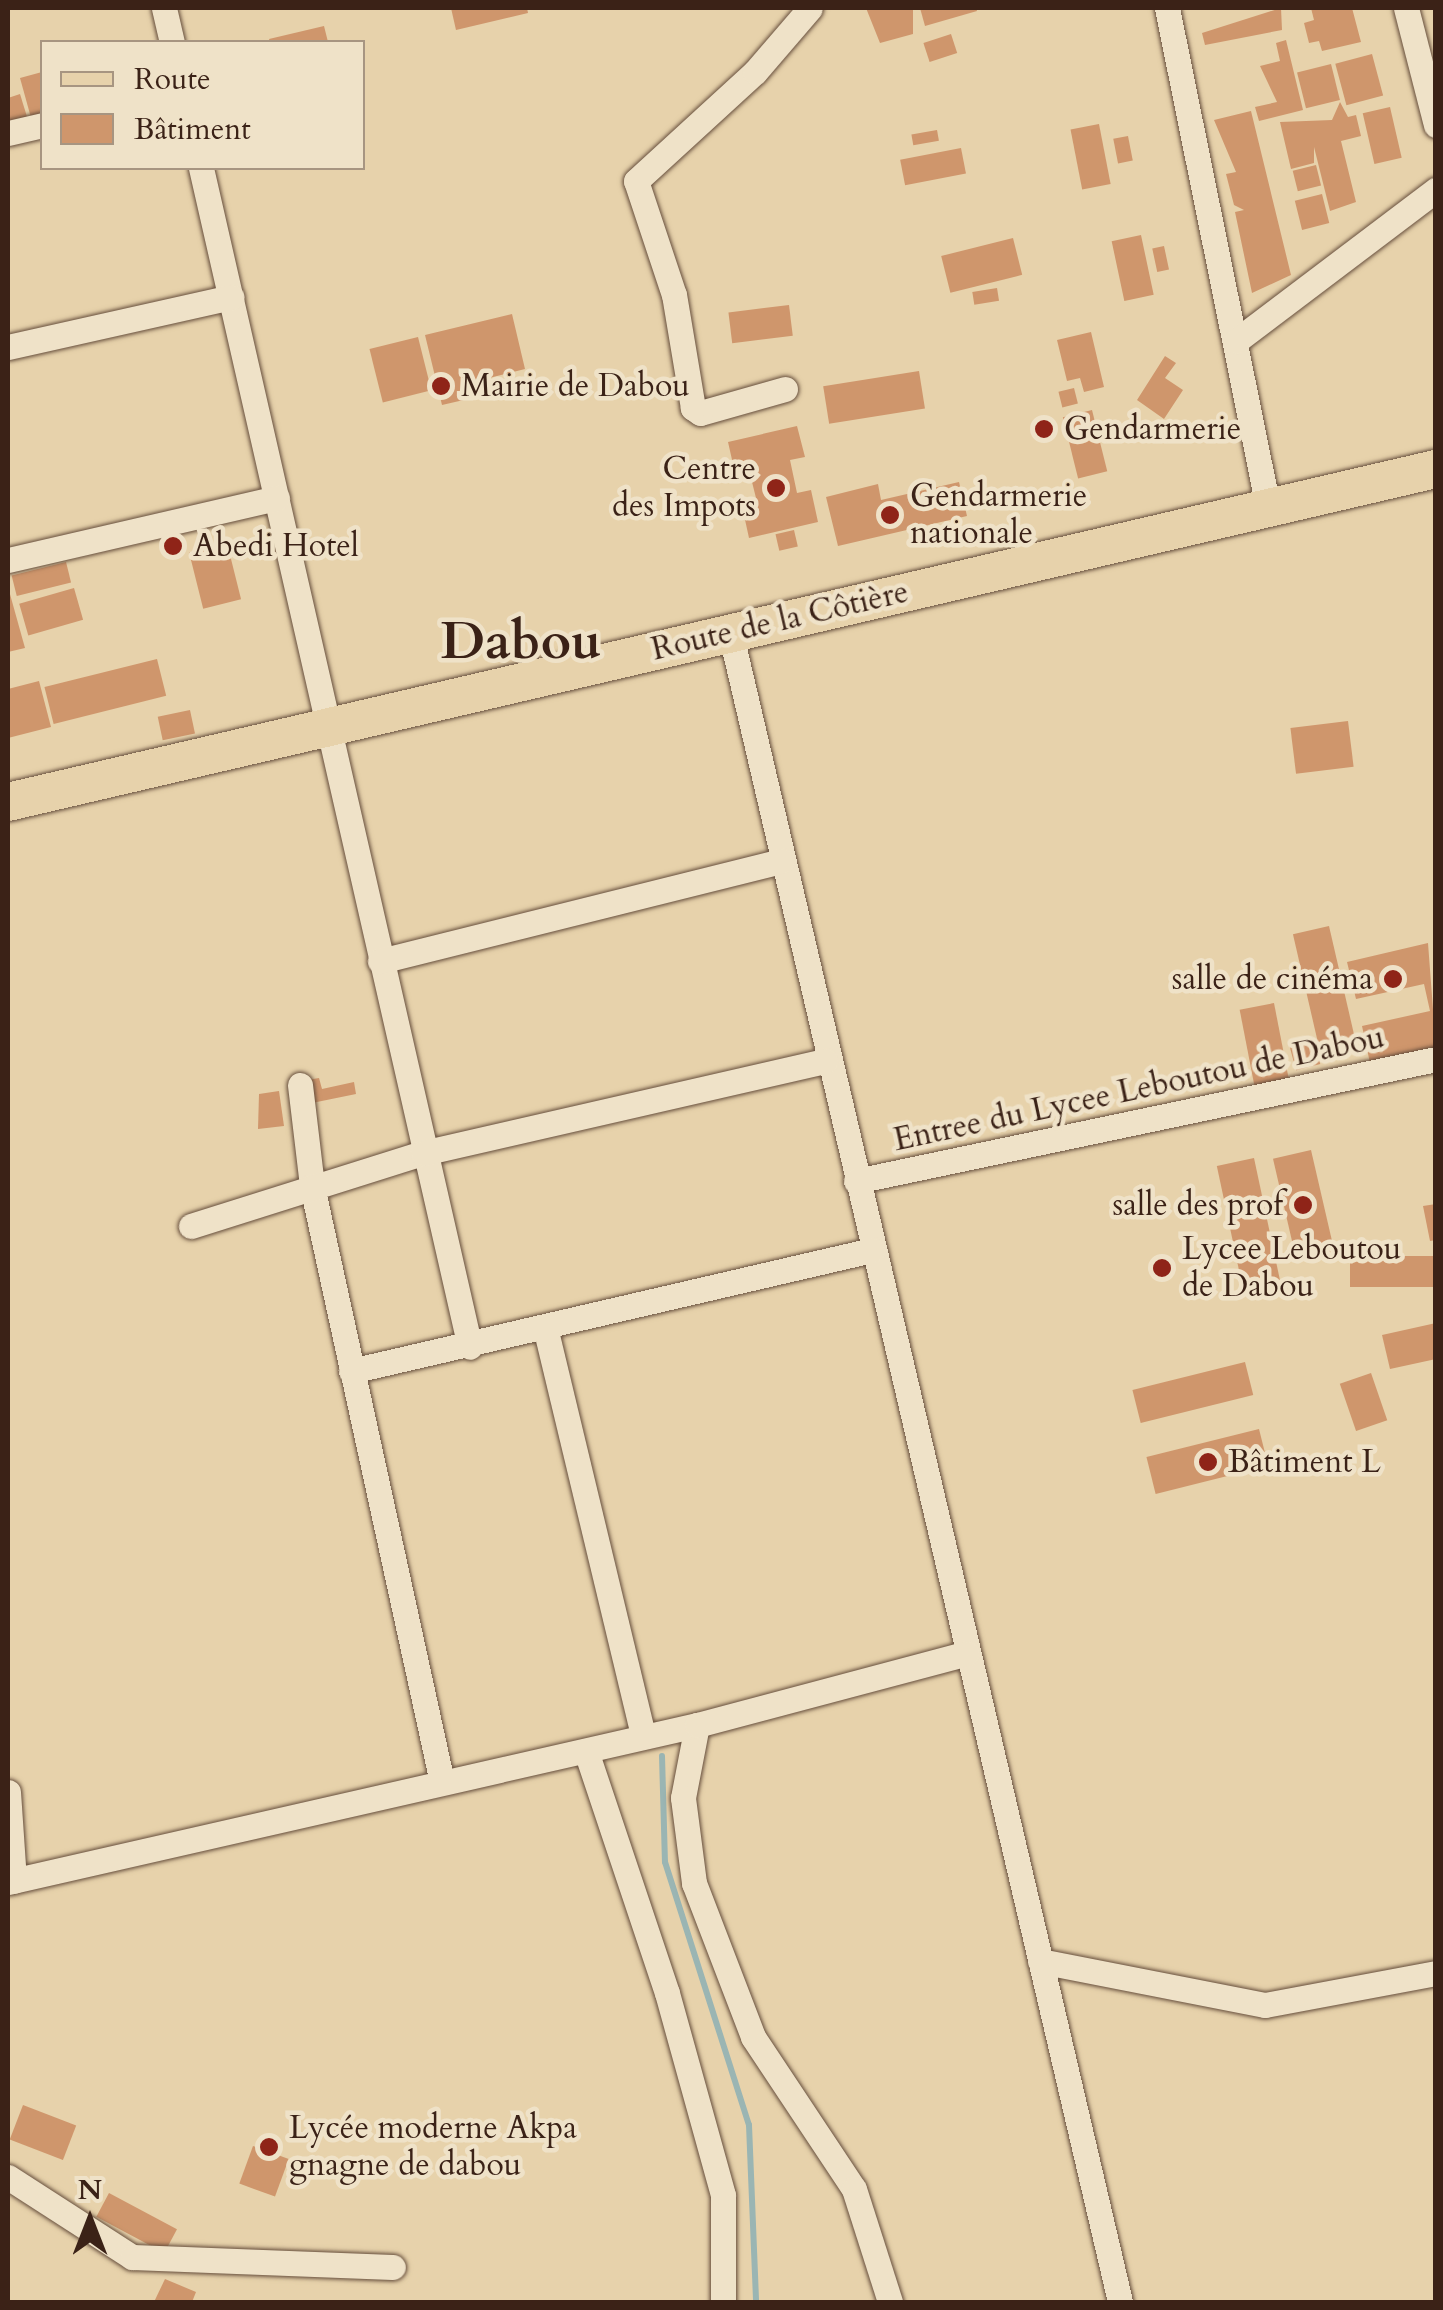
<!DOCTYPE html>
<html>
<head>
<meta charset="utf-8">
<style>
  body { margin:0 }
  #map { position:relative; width:1443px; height:2310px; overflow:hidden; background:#e7d2ab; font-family:Cardo,serif }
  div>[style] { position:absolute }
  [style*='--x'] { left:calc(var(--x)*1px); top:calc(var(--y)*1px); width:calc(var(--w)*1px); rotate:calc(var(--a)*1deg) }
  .stream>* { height:6px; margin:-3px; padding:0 3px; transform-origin:3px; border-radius:3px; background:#9ab5b3 }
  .building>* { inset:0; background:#cf966c; transform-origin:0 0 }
  .roads { filter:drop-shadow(0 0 2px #664e3c) drop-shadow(0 0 2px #664e3c) }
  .minor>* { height:25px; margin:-12.5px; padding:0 12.5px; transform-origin:12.5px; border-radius:12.5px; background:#efe2c8 }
  .primary>* { height:38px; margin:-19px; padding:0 19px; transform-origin:19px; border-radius:19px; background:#e7d2ab }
  .dots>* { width:28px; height:28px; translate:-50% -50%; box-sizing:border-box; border:5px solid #efe2c8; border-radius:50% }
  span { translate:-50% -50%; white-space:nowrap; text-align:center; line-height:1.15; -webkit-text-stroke:9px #efe2c8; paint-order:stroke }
  .poi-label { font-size:32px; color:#3b2217 }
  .left { translate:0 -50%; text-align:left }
  .right { translate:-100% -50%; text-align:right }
  .street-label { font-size:32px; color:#3b2217 }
  .town-label { font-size:52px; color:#3b2217; font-weight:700 }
  .frame { position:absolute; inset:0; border:10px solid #3b2217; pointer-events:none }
  .legend { position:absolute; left:40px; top:40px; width:325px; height:130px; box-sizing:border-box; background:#efe2c8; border:2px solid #a79581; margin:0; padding:12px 18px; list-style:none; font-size:30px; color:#3b2217 }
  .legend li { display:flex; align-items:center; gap:20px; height:50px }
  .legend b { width:50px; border:2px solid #a79581 }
  .north { position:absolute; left:40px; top:2170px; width:100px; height:100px; -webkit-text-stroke:8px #efe2c8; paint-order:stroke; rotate:0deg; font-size:28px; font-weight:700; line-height:40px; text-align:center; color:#3b2217 }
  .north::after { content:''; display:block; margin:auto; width:35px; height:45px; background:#3b2217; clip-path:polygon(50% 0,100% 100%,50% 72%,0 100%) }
</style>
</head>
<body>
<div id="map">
  <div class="stream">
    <i style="--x:662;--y:1756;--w:106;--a:88.4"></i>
    <i style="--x:665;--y:1862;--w:276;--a:72.3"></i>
    <i style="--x:749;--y:2125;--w:177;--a:87.7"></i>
  </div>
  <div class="building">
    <i style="clip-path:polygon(451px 8px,527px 8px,528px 13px,456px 30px)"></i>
    <i style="clip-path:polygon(866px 8px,913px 8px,913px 34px,880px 43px)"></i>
    <i style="clip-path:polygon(920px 8px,976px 8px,977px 11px,925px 26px)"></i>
    <i style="clip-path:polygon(1281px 8px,1282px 30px,1205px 45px,1202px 33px)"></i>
    <i style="clip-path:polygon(1311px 8px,1352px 8px,1361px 42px,1322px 51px,1319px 41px,1309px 43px,1304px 23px,1314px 20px)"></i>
    <i style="clip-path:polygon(324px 26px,328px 42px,270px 42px,269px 39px)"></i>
    <i style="left:951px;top:34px;width:20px;height:29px;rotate:72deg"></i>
    <i style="clip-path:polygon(1286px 40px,1303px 110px,1259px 121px,1255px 107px,1277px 102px,1260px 66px,1280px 61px,1276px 43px)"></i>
    <i style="left:1372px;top:54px;width:43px;height:38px;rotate:75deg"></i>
    <i style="left:1331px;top:64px;width:37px;height:35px;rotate:76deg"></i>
    <i style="clip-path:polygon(42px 72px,42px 122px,33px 125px,20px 78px)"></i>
    <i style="clip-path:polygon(20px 94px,28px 120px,8px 126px,8px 98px)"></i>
    <i style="clip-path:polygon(1340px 102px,1348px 117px,1356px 115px,1361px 136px,1341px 141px,1356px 202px,1330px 211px,1314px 147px,1314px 163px,1291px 169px,1280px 122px,1332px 120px)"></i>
    <i style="left:1390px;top:107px;width:52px;height:28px;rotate:77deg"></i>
    <i style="clip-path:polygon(1251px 111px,1291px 275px,1252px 293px,1235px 212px,1244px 210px,1234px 205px,1226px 174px,1236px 172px,1214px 120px)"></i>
    <i style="left:1099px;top:124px;width:61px;height:29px;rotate:79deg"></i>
    <i style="left:937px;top:130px;width:11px;height:26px;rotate:80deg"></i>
    <i style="left:1128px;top:136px;width:25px;height:15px;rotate:79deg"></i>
    <i style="left:961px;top:148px;width:26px;height:62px;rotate:79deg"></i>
    <i style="left:1316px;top:165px;width:21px;height:24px;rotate:76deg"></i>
    <i style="left:1322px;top:194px;width:30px;height:28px;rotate:76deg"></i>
    <i style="left:1141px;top:235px;width:61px;height:30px;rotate:78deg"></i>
    <i style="left:1013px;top:238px;width:38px;height:74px;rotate:76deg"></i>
    <i style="left:1164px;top:246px;width:24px;height:12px;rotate:78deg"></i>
    <i style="left:997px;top:288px;width:13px;height:25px;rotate:81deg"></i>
    <i style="left:789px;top:305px;width:31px;height:61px;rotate:83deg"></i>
    <i style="clip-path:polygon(512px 314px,525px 369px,477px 381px,481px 396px,442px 405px,425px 335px)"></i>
    <i style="clip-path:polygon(1091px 332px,1104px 387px,1084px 392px,1080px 378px,1067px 381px,1057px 340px)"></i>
    <i style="left:418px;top:337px;width:55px;height:50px;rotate:76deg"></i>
    <i style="clip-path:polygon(1165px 356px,1176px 363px,1165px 378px,1183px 390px,1164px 419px,1137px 400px)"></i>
    <i style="left:919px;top:371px;width:38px;height:97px;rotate:81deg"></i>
    <i style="left:1074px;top:388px;width:16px;height:16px;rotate:76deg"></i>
    <i style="left:1092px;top:410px;width:63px;height:30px;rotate:76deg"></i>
    <i style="clip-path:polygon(797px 426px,805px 457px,790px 460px,797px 493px,811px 490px,818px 522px,749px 538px,742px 506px,757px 502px,749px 470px,735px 473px,728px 442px)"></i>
    <i style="clip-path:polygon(959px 482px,967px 516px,838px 546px,826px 497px,878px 484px,881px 500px)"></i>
    <i style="left:794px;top:530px;width:17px;height:19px;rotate:77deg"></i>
    <i style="left:227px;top:543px;width:58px;height:39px;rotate:76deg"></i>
    <i style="left:66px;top:562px;width:21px;height:56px;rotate:76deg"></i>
    <i style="clip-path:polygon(8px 587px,25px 648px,8px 652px)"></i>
    <i style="left:74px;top:588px;width:33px;height:57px;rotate:74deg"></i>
    <i style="left:157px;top:659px;width:38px;height:116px;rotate:76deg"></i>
    <i style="clip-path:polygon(39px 681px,51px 727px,8px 738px,8px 689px)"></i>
    <i style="left:190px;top:710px;width:24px;height:33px;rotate:78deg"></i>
    <i style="left:1348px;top:721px;width:46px;height:58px;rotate:83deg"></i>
    <i style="left:1329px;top:926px;width:129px;height:37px;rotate:77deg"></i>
    <i style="clip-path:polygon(1428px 943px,1436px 1049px,1370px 1063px,1362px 1026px,1430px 1011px,1424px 984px,1356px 999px,1347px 962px)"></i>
    <i style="left:1274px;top:1003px;width:81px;height:35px;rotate:79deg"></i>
    <i style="left:1313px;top:1037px;width:28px;height:25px;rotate:75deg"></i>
    <i style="clip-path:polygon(319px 1078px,322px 1089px,354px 1082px,356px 1094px,312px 1103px,307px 1080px)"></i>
    <i style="clip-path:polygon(279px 1091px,284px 1126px,258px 1129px,259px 1094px)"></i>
    <i style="left:1311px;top:1150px;width:104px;height:39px;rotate:77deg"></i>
    <i style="left:1254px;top:1158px;width:128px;height:38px;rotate:78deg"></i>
    <i style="clip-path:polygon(1436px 1204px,1436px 1240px,1430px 1241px,1423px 1206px)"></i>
    <i style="left:1436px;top:1256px;width:31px;height:86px;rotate:90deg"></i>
    <i style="clip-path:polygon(1436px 1323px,1436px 1359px,1390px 1369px,1382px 1335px)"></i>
    <i style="left:1245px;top:1362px;width:34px;height:116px;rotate:76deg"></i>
    <i style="left:1371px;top:1373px;width:50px;height:33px;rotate:71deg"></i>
    <i style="left:1259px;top:1429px;width:38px;height:116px;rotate:76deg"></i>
    <i style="left:23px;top:2105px;width:57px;height:37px;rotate:21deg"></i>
    <i style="left:253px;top:2146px;width:38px;height:40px;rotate:20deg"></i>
    <i style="left:109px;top:2193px;width:77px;height:27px;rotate:28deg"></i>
    <i style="clip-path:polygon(165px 2279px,196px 2292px,192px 2302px,154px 2302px)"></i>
  </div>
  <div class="roads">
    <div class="minor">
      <i style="--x:164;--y:8;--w:35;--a:77"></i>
      <i style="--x:1167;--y:8;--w:509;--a:78.56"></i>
      <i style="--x:1406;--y:8;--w:121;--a:75.6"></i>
      <i style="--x:8;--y:133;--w:35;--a:-13"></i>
      <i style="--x:201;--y:168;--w:1209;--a:77.15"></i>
      <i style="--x:1236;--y:341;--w:251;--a:-37.1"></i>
      <i style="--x:8;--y:347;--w:229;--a:-12.6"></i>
      <i style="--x:785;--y:389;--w:88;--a:164.2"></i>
      <i style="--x:700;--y:413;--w:9;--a:-144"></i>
      <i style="--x:693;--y:408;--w:115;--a:-99.5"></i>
      <i style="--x:674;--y:295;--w:120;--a:-108.4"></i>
      <i style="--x:636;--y:181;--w:161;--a:-42.5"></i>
      <i style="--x:755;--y:72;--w:84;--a:-49.3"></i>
      <i style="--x:8;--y:560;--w:276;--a:-13"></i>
      <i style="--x:730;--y:631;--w:1716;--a:76.86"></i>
      <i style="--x:380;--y:961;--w:414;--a:-14"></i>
      <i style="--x:300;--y:1085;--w:102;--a:83.2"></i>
      <i style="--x:312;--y:1186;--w:610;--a:77.7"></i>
      <i style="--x:856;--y:1181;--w:593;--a:-11.88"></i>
      <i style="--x:191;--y:1226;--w:243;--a:-17.5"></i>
      <i style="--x:423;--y:1153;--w:413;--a:-12.9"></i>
      <i style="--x:546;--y:1331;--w:415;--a:76.5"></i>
      <i style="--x:351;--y:1371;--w:535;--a:-13.07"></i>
      <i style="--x:697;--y:1725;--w:74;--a:100.9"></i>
      <i style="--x:683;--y:1798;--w:86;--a:82.6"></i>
      <i style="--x:694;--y:1883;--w:165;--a:69"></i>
      <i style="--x:753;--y:2037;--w:182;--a:56.4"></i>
      <i style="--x:854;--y:2189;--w:119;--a:72.3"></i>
      <i style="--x:586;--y:1751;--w:255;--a:71.5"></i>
      <i style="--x:667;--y:1993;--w:210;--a:74.5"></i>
      <i style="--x:723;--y:2195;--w:107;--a:90"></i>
      <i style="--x:8;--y:1792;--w:89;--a:86.1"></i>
      <i style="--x:8;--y:1882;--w:707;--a:-12.84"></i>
      <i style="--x:697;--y:1725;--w:279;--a:-14.9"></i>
      <i style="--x:1040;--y:1961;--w:229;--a:11.1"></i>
      <i style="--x:1265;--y:2005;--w:174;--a:-10.6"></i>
      <i style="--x:8;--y:2177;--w:148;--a:32.8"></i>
      <i style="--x:132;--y:2257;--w:261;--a:2.2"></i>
    </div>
    <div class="primary">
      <i style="--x:8;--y:802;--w:1466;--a:-13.13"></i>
    </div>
  </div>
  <div class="dots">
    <i style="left:441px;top:386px;background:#8f2418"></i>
    <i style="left:1044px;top:429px;background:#8f2418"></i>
    <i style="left:776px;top:488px;background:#8f2418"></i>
    <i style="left:890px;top:515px;background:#8f2418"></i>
    <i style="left:173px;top:546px;background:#8f2418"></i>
    <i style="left:1393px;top:979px;background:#8f2418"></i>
    <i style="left:1303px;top:1205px;background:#8f2418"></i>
    <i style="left:1162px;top:1268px;background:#8f2418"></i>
    <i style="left:1208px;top:1462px;background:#8f2418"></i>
    <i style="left:269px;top:2147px;background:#8f2418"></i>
  </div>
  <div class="poi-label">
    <span class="left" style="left:461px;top:386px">Mairie de Dabou</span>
    <span class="left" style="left:1064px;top:429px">Gendarmerie</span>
    <span class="right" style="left:756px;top:488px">Centre<br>des Impots</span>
    <span class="left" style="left:910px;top:515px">Gendarmerie<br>nationale</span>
    <span class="left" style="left:193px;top:546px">Abedi Hotel</span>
    <span class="right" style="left:1373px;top:979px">salle de cinéma</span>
    <span class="right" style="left:1283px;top:1205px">salle des prof</span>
    <span class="left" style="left:1182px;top:1268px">Lycee Leboutou<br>de Dabou</span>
    <span class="left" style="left:1228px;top:1462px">Bâtiment L</span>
    <span class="left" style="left:289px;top:2147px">Lycée moderne Akpa<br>gnagne de dabou</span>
  </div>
  <div class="street-label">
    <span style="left:780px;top:621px;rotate:-13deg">Route de la Côtière</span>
    <span style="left:1139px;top:1089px;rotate:-12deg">Entree du Lycee Leboutou de Dabou</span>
  </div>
  <div class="town-label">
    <span style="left:521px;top:643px">Dabou</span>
  </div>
  <div class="frame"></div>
  <ul class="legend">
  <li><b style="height:12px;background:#e7d2ab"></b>Route</li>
  <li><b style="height:28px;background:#cf966c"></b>Bâtiment</li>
  </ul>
  <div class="north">N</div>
</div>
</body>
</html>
